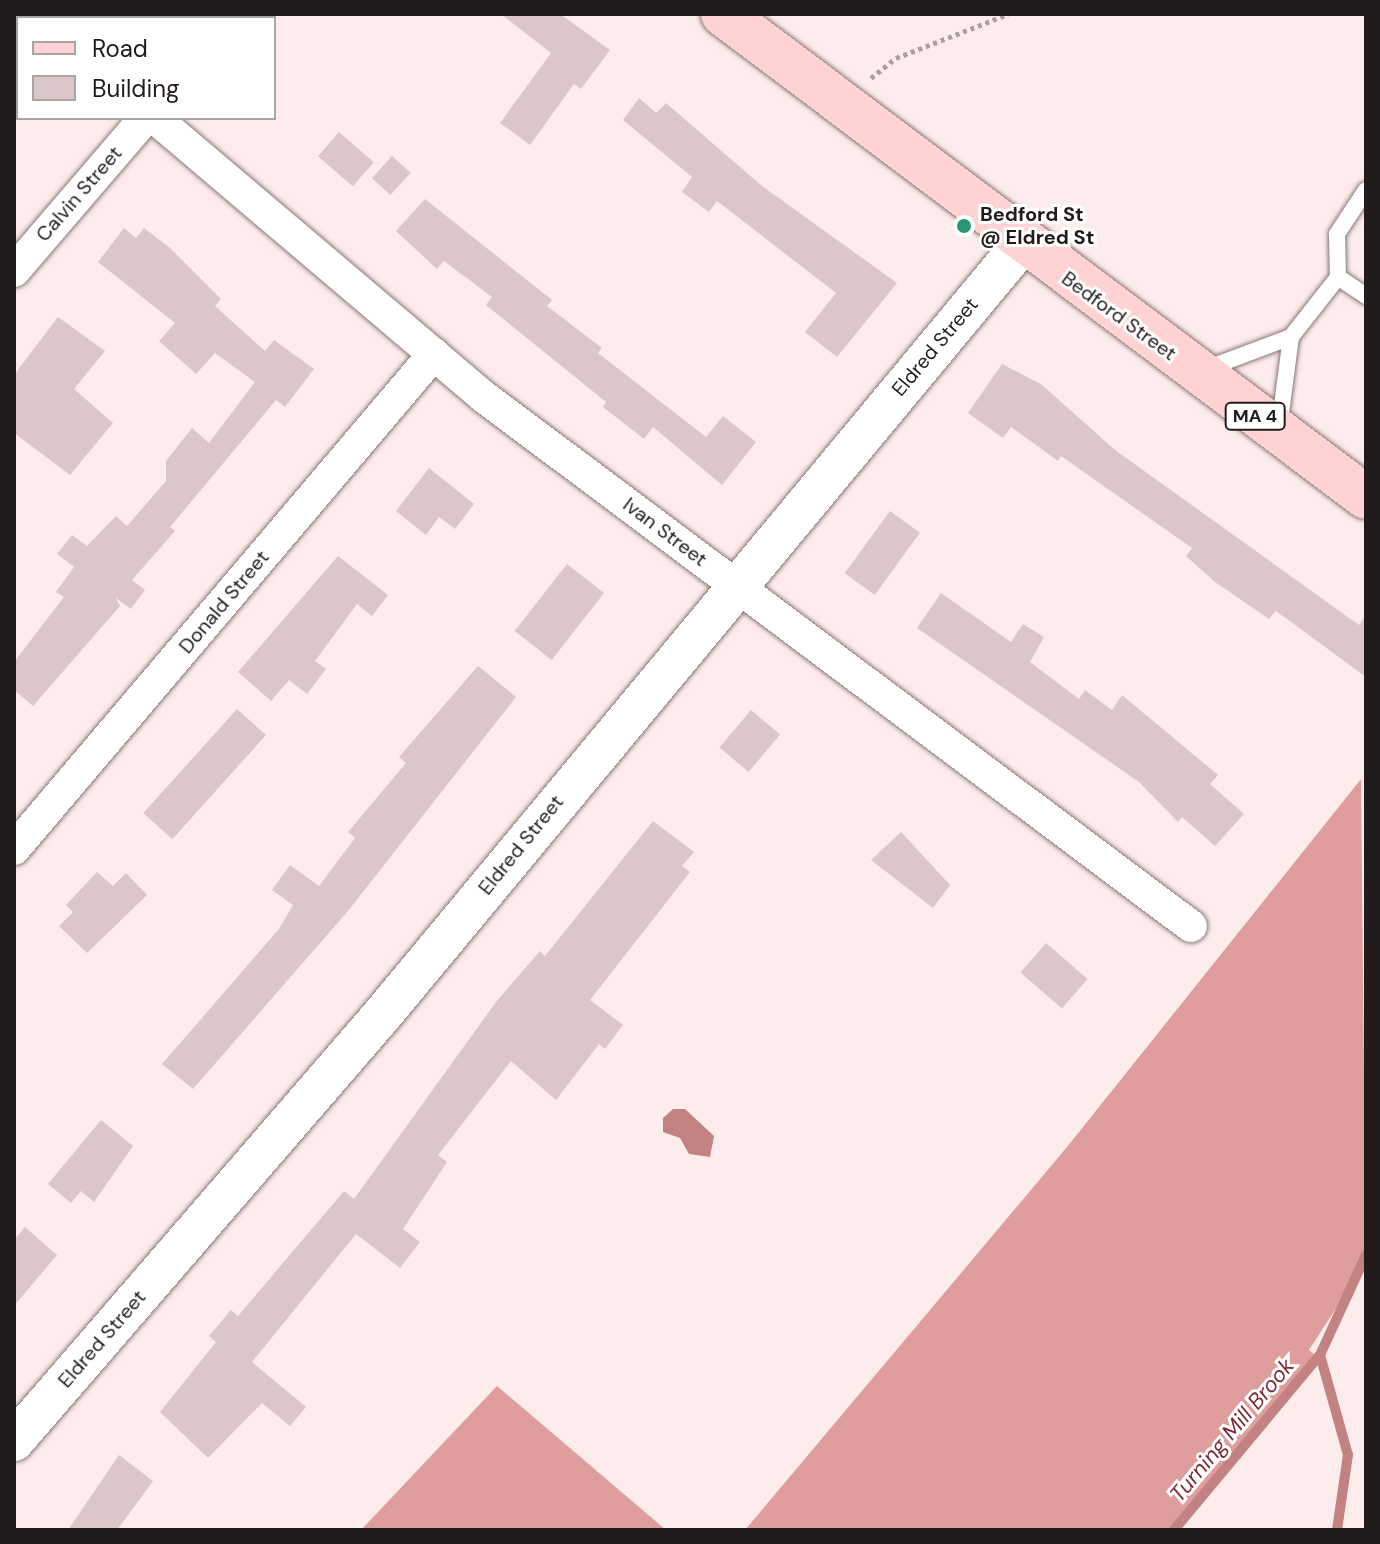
<!DOCTYPE html>
<html>
<head>
<meta charset="utf-8">
<style>
  body { margin:0 }
  #map { position:relative; width:1380px; height:1544px; overflow:hidden; background:#fdecec; font-family:"DM Sans",sans-serif }
  div>[style] { position:absolute }
  [style*='--x'] { left:calc(var(--x)*1px); top:calc(var(--y)*1px); width:calc(var(--w)*1px); rotate:calc(var(--a)*1deg) }
  .forest>* { inset:0; background:#df9d9d }
  .water>* { inset:0; background:#c28282 }
  .stream>* { height:10px; margin:-5px; padding:0 5px; transform-origin:5px; border-radius:5px; background:#c28282 }
  .building>* { inset:0; background:#dbc7c7; transform-origin:0 0 }
  .path>* { height:5px; margin-top:-2.5px; transform-origin:0; background:repeating-linear-gradient(90deg,#ab9e9e 0 4px,transparent 0 8px) }
  .roads { filter:drop-shadow(0 0 2px #897777) drop-shadow(0 0 2px #897777) }
  .service>* { height:16px; margin:-8px; padding:0 8px; transform-origin:8px; border-radius:8px; background:#fff }
  .minor>* { height:32px; margin:-16px; padding:0 16px; transform-origin:16px; border-radius:16px; background:#fff }
  .tertiary>* { height:40px; margin:-20px; padding:0 20px; transform-origin:20px; border-radius:20px; background:#fff }
  .primary>* { height:44px; margin:-22px; padding:0 22px; transform-origin:22px; border-radius:22px; background:#ffd3d4 }
  .dots>* { width:22px; height:22px; translate:-50% -50%; box-sizing:border-box; border:4px solid #fff; border-radius:50% }
  span { translate:-50% -50%; white-space:nowrap; text-align:center; line-height:1.15; -webkit-text-stroke:6px #fff; paint-order:stroke }
  .shield-label span { padding:2px 6px; background:#fff; border:2px solid; border-radius:6px; -webkit-text-stroke-width:0 }
  .shield-label { font-size:18px; color:#221b1b; font-weight:700 }
  .street-label { font-size:20px; color:#221b1b }
  .poi-label { font-size:20px; color:#221b1b; font-weight:700 }
  .left { translate:0 -50%; text-align:left }
  .water-label { font-size:22px; color:#7b2c33; font-style:italic }
  .frame { position:absolute; inset:0; border:16px solid #221b1b; pointer-events:none }
  .legend { position:absolute; left:16px; top:16px; width:260px; height:104px; box-sizing:border-box; background:#fff; border:2px solid #a7a4a4; margin:0; padding:10px 14px; list-style:none; font-size:24px; color:#221b1b }
  .legend li { display:flex; align-items:center; gap:16px; height:40px }
  .legend b { width:40px; border:2px solid #a7a4a4 }
</style>
</head>
<body>
<div id="map">
  <div class="forest">
    <i style="clip-path:polygon(1361px 779px,1366px 1262px,1309px 1350px,1319px 1358px,1168px 1530px,745px 1530px,1067px 1147px)"></i>
    <i style="clip-path:polygon(497px 1386px,666px 1530px,361px 1530px)"></i>
  </div>
  <div class="water">
    <i style="clip-path:polygon(673px 1109px,685px 1109px,714px 1136px,710px 1157px,689px 1154px,680px 1138px,663px 1132px,663px 1118px)"></i>
  </div>
  <div class="stream">
    <i style="--x:1174;--y:1530;--w:228;--a:-50.2"></i>
    <i style="--x:1337;--y:1530;--w:76;--a:-81.7"></i>
    <i style="--x:1348;--y:1455;--w:104;--a:-105.6"></i>
    <i style="--x:1320;--y:1355;--w:110;--a:-65.3"></i>
  </div>
  <div class="building">
    <i style="clip-path:polygon(501px 14px,560px 14px,610px 50px,581px 89px,574px 84px,530px 145px,500px 123px,551px 53px)"></i>
    <i style="clip-path:polygon(639px 98px,656px 113px,666px 103px,762px 186px,897px 283px,837px 357px,805px 332px,836px 293px,717px 201px,709px 212px,682px 192px,692px 177px,623px 120px)"></i>
    <i style="left:339px;top:132px;width:46px;height:32px;rotate:41deg"></i>
    <i style="left:392px;top:156px;width:25px;height:30px;rotate:42deg"></i>
    <i style="clip-path:polygon(425px 199px,552px 300px,547px 306px,602px 348px,598px 353px,706px 437px,723px 416px,756px 442px,722px 485px,653px 427px,644px 439px,603px 407px,606px 402px,486px 305px,492px 297px,444px 261px,437px 269px,396px 231px)"></i>
    <i style="clip-path:polygon(124px 228px,136px 238px,144px 228px,170px 248px,221px 299px,215px 306px,265px 351px,274px 340px,314px 369px,285px 407px,276px 400px,170px 527px,175px 531px,132px 580px,145px 590px,131px 609px,116px 598px,120px 606px,33px 706px,14px 690px,14px 662px,64px 597px,56px 592px,74px 567px,57px 554px,72px 535px,87px 546px,116px 516px,127px 526px,166px 481px,166px 461px,192px 428px,209px 443px,255px 382px,215px 353px,196px 374px,159px 341px,175px 323px,98px 262px)"></i>
    <i style="clip-path:polygon(58px 317px,105px 351px,74px 389px,113px 423px,70px 475px,14px 433px,14px 375px)"></i>
    <i style="clip-path:polygon(1002px 364px,1041px 384px,1115px 450px,1359px 625px,1366px 615px,1366px 677px,1276px 611px,1269px 619px,1215px 582px,1186px 556px,1192px 548px,1061px 456px,1058px 461px,1011px 427px,1003px 438px,968px 413px)"></i>
    <i style="clip-path:polygon(429px 468px,474px 504px,455px 529px,439px 517px,426px 535px,396px 511px)"></i>
    <i style="left:890px;top:511px;width:37px;height:77px;rotate:36deg"></i>
    <i style="clip-path:polygon(338px 556px,388px 595px,372px 616px,357px 604px,315px 661px,326px 669px,307px 694px,289px 680px,271px 701px,238px 672px)"></i>
    <i style="left:567px;top:564px;width:47px;height:85px;rotate:38deg"></i>
    <i style="clip-path:polygon(941px 593px,1011px 642px,1023px 624px,1044px 637px,1030px 662px,1079px 699px,1085px 690px,1112px 710px,1122px 695px,1218px 775px,1210px 784px,1244px 814px,1215px 846px,1182px 817px,1178px 822px,1139px 782px,917px 628px)"></i>
    <i style="clip-path:polygon(478px 666px,516px 697px,348px 911px,193px 1089px,162px 1064px,279px 929px,293px 905px,272px 890px,290px 865px,319px 886px,355px 838px,348px 832px,406px 763px,399px 757px)"></i>
    <i style="left:237px;top:709px;width:39px;height:140px;rotate:42deg"></i>
    <i style="left:751px;top:710px;width:38px;height:49px;rotate:40deg"></i>
    <i style="clip-path:polygon(653px 821px,694px 852px,682px 866px,690px 872px,590px 1000px,623px 1025px,605px 1049px,599px 1044px,556px 1100px,511px 1061px,438px 1155px,447px 1162px,403px 1229px,420px 1242px,400px 1268px,356px 1234px,252px 1362px,306px 1407px,290px 1426px,262px 1403px,208px 1458px,160px 1412px,216px 1342px,209px 1336px,231px 1310px,238px 1316px,344px 1191px,354px 1199px,496px 1002px,540px 951px,545px 956px)"></i>
    <i style="clip-path:polygon(901px 832px,950px 885px,933px 908px,871px 860px)"></i>
    <i style="clip-path:polygon(97px 872px,113px 886px,126px 873px,147px 895px,87px 953px,59px 926px,73px 912px,66px 905px)"></i>
    <i style="left:1046px;top:943px;width:55px;height:39px;rotate:41deg"></i>
    <i style="clip-path:polygon(101px 1120px,133px 1146px,94px 1202px,81px 1191px,71px 1203px,48px 1184px)"></i>
    <i style="clip-path:polygon(25px 1227px,57px 1255px,14px 1306px,14px 1240px)"></i>
    <i style="clip-path:polygon(119px 1455px,153px 1481px,117px 1530px,68px 1530px)"></i>
  </div>
  <div class="path">
    <i style="--x:871;--y:78;--w:32;--a:-39"></i>
    <i style="--x:896;--y:58;--w:120;--a:-21.4"></i>
  </div>
  <div class="roads">
    <div class="service">
      <i style="--x:1366;--y:190;--w:53;--a:123.4"></i>
      <i style="--x:1337;--y:234;--w:43;--a:88.7"></i>
      <i style="--x:1338;--y:277;--w:34;--a:34"></i>
      <i style="--x:1203;--y:370;--w:94;--a:-20.6"></i>
      <i style="--x:1279;--y:428;--w:92;--a:-82.5"></i>
      <i style="--x:1291;--y:337;--w:76;--a:-51.9"></i>
    </div>
    <div class="minor">
      <i style="--x:32;--y:14;--w:6;--a:45"></i>
      <i style="--x:155;--y:118;--w:431;--a:40.3"></i>
      <i style="--x:484;--y:397;--w:883;--a:36.81"></i>
      <i style="--x:14;--y:271;--w:201;--a:-49.4"></i>
      <i style="--x:14;--y:849;--w:649;--a:-49.69"></i>
    </div>
    <div class="tertiary">
      <i style="--x:14;--y:1441;--w:564;--a:-49.17"></i>
      <i style="--x:383;--y:1014;--w:1001;--a:-50.31"></i>
    </div>
    <div class="primary">
      <i style="--x:723;--y:14;--w:804;--a:36.91"></i>
    </div>
  </div>
  <div class="dots">
    <i style="left:964px;top:226px;background:#289575"></i>
  </div>
  <div class="shield-label">
    <span style="left:1255px;top:416px">MA 4</span>
  </div>
  <div class="street-label">
    <span style="left:79px;top:194px;rotate:-49deg">Calvin Street</span>
    <span style="left:1119px;top:316px;rotate:36deg">Bedford Street</span>
    <span style="left:935px;top:347px;rotate:-50deg">Eldred Street</span>
    <span style="left:665px;top:532px;rotate:37deg">Ivan Street</span>
    <span style="left:224px;top:602px;rotate:-50deg">Donald Street</span>
    <span style="left:521px;top:845px;rotate:-51deg">Eldred Street</span>
    <span style="left:102px;top:1339px;rotate:-49deg">Eldred Street</span>
  </div>
  <div class="poi-label">
    <span class="left" style="left:980px;top:226px">Bedford St<br>@ Eldred St</span>
  </div>
  <div class="water-label">
    <span style="left:1232px;top:1430px;rotate:-50deg">Turning Mill Brook</span>
  </div>
  <div class="frame"></div>
  <ul class="legend">
  <li><b style="height:10px;background:#ffd3d4"></b>Road</li>
  <li><b style="height:22px;background:#dbc7c7"></b>Building</li>
  </ul>
</div>
</body>
</html>
